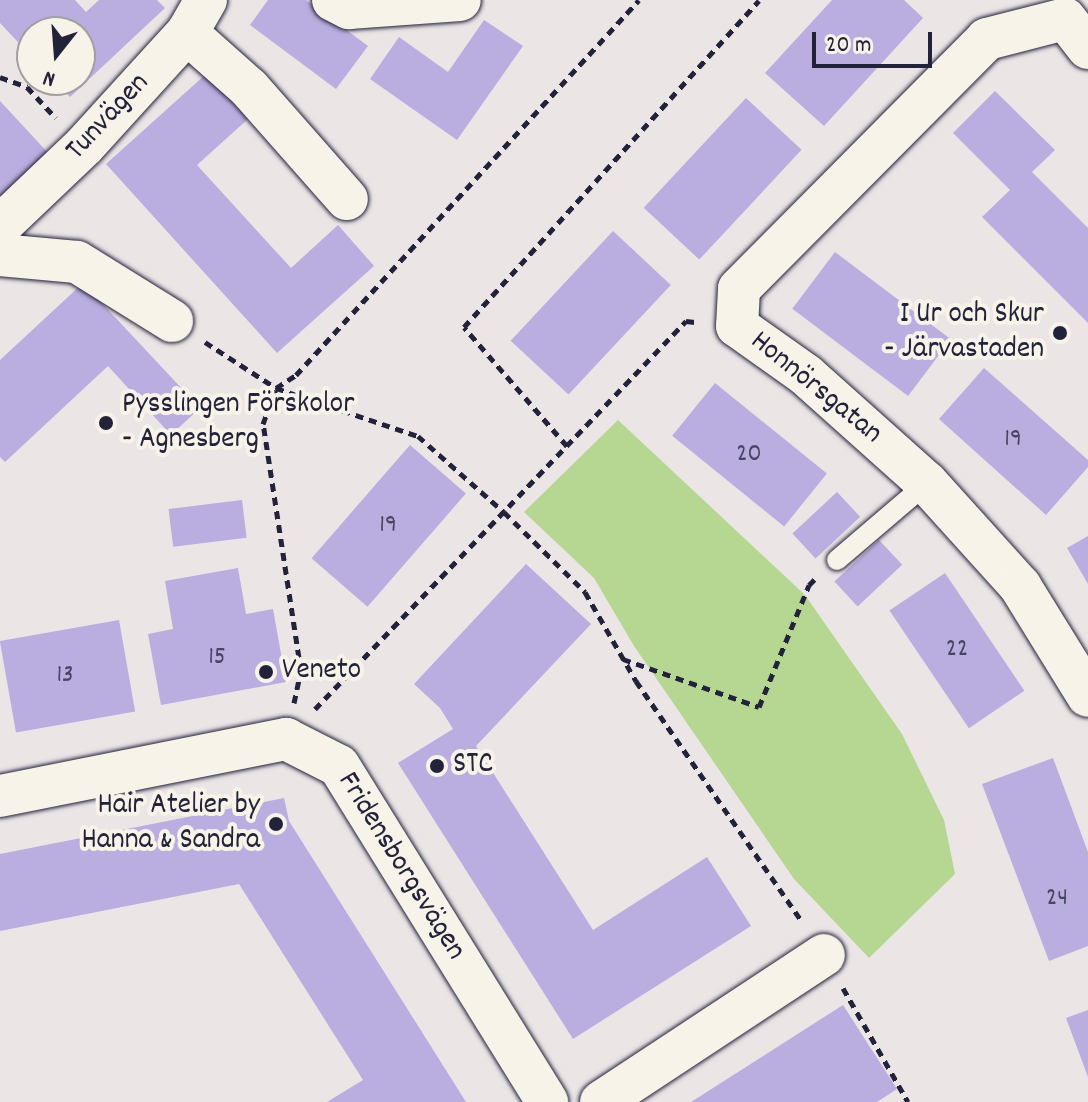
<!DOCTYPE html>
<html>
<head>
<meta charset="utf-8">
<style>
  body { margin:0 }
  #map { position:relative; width:1088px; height:1102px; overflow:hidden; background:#ebe5e6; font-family:Dekko,sans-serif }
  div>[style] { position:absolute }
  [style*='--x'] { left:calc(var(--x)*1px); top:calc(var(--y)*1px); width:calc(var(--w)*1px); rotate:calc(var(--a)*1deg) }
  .green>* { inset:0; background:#b6d791 }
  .building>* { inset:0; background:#b9aedf; transform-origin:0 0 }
  .path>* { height:5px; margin-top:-2.5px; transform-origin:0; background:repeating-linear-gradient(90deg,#22223b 0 8px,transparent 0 14px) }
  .roads { filter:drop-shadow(0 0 2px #22223b) drop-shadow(0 0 2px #22223b) }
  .service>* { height:20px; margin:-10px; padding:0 10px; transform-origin:10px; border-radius:10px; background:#f7f3e8 }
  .minor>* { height:42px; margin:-21px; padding:0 21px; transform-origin:21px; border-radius:21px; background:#f7f3e8 }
  .dots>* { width:22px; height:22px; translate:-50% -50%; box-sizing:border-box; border:4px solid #f7f3e8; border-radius:50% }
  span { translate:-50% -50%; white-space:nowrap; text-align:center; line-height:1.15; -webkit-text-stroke:8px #f7f3e8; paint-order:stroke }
  .number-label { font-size:26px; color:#484564 }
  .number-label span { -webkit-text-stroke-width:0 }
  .street-label { font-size:30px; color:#22223b }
  .poi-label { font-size:30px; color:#22223b }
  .right { translate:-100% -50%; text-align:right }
  .left { translate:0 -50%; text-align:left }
  .north { position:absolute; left:16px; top:16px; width:80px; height:80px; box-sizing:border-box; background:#f7f3e8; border:2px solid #a29fa3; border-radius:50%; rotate:197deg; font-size:22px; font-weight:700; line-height:32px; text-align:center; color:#22223b }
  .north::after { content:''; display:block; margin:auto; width:28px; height:36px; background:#22223b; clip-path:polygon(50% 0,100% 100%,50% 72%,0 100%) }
  .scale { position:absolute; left:812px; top:32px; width:120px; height:36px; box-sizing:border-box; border:4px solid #22223b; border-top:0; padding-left:10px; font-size:24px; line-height:28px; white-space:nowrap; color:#22223b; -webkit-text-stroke:6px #f7f3e8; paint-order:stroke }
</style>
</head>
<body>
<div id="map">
  <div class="green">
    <i style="clip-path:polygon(618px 420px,805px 595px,902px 734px,944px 820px,955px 874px,869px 958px,794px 879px,634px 646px,594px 578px,524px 512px)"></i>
  </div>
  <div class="building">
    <i style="clip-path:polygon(0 0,75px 0,86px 12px,99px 0,157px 0,165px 8px,70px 97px,54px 80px,80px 80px,80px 32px,32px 32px,32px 57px,0 23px)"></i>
    <i style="clip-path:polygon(268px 0,306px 0,368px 46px,336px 89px,250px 25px)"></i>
    <i style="clip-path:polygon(832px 0,904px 0,923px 18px,824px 126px,765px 73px)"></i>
    <i style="clip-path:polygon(484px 20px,523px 46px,457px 140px,370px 79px,399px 37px,448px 72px)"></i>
    <i style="clip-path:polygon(206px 74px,248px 119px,197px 165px,291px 268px,338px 225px,374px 266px,277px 353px,106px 164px)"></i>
    <i style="clip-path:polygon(995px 91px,1055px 150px,1032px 172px,1088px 228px,1088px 323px,982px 217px,1010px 190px,953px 133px)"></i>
    <i style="left:746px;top:98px;width:76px;height:150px;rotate:43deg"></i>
    <i style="clip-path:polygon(0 101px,51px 156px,0 204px)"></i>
    <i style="left:613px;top:231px;width:79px;height:150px;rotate:43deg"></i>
    <i style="left:835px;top:252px;width:145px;height:71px;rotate:37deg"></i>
    <i style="clip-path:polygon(83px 283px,200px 408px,171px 435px,108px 366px,5px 462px,0 457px,0 360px)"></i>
    <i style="clip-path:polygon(984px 368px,1088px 460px,1088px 467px,1046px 515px,939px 419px)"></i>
    <i style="left:715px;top:383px;width:144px;height:68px;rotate:39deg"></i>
    <i style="left:410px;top:445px;width:74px;height:150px;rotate:41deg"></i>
    <i style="left:837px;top:492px;width:34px;height:61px;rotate:47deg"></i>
    <i style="left:242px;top:500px;width:38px;height:74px;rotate:83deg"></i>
    <i style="clip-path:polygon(1088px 536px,1088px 584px,1067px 548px)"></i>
    <i style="left:879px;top:540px;width:34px;height:61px;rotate:47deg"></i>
    <i style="clip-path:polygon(526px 564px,591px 624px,476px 746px,593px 930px,707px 857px,751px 926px,573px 1039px,398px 763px,453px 729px,440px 708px,414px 684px)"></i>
    <i style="clip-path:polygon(238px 568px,246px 614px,273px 609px,286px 682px,161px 705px,148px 634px,173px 629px,165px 581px)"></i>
    <i style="left:945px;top:573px;width:142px;height:67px;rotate:56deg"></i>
    <i style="left:119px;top:620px;width:93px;height:121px;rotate:80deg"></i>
    <i style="clip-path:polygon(1053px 758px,1088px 852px,1088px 946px,1049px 961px,982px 784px)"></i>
    <i style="clip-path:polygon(284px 798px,289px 821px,466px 1102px,327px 1102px,363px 1080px,239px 884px,0 931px,0 854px)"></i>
    <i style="clip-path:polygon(843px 1005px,897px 1089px,877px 1102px,691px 1102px)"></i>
    <i style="clip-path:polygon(1088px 1010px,1088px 1077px,1066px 1018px)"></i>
  </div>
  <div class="path">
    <i style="--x:0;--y:77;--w:29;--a:20"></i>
    <i style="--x:27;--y:87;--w:42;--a:46.9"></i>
    <i style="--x:205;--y:342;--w:85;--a:32.9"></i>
    <i style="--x:276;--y:388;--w:150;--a:18.7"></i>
    <i style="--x:418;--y:436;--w:115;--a:41.5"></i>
    <i style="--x:504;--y:512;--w:114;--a:44.6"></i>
    <i style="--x:585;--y:592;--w:103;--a:60.2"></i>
    <i style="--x:636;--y:681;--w:293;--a:55.4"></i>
    <i style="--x:567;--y:446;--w:157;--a:-130.9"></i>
    <i style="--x:464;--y:327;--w:440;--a:-47.9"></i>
    <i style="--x:623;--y:659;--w:144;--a:19.4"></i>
    <i style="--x:759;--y:707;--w:132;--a:-67.7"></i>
    <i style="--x:809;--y:585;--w:8;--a:-45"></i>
    <i style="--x:294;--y:703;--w:33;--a:-78"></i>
    <i style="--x:301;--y:671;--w:250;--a:-98.7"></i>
    <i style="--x:263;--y:424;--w:38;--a:-70"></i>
    <i style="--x:276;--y:388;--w:24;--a:-33"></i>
    <i style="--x:296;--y:375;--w:508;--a:-47.55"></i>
    <i style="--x:315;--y:709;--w:537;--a:-46.28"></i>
    <i style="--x:686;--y:321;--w:9;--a:6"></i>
    <i style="--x:843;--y:988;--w:131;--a:60.3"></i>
  </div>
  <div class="roads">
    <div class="service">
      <i style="--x:837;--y:560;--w:118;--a:-40.5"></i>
    </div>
    <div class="minor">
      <i style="--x:333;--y:0;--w:18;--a:27"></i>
      <i style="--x:349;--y:8;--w:111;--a:-4.1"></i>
      <i style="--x:187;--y:33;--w:83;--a:41.6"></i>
      <i style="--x:249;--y:88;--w:148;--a:48.6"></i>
      <i style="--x:1088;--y:48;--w:37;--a:-128"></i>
      <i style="--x:1065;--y:19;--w:81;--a:165.6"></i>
      <i style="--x:987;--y:39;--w:352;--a:134.8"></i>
      <i style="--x:739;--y:289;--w:37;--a:93"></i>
      <i style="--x:737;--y:326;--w:85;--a:35.4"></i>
      <i style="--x:806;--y:375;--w:162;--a:41.8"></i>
      <i style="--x:927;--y:483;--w:139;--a:47.9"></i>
      <i style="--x:1020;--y:586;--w:129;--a:58.3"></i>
      <i style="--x:0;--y:226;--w:116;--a:-43.6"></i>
      <i style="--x:84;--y:146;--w:153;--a:-47.7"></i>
      <i style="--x:187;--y:33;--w:38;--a:-60"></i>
      <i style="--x:0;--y:255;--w:77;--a:5.2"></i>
      <i style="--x:77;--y:262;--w:112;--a:31.8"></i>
      <i style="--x:0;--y:796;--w:292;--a:-11.3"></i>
      <i style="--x:286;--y:739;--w:59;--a:27"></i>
      <i style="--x:339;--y:766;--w:395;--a:58.2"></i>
      <i style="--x:601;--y:1102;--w:267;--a:-33.4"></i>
    </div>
  </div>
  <div class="dots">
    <i style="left:1060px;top:333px;background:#22223b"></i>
    <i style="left:106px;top:423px;background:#22223b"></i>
    <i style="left:266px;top:672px;background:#22223b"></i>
    <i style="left:437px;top:766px;background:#22223b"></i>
    <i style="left:276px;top:824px;background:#22223b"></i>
  </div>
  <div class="number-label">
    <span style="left:1013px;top:440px">19</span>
    <span style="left:749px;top:455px">20</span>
    <span style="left:388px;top:526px">19</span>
    <span style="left:957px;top:650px">22</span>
    <span style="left:217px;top:658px">15</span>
    <span style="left:65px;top:676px">13</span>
    <span style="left:1057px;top:899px">24</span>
  </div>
  <div class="street-label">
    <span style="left:109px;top:118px;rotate:-47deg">Tunvägen</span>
    <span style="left:815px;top:389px;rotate:39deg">Honnörsgatan</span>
    <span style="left:400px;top:867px;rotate:58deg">Fridensborgsvägen</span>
  </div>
  <div class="poi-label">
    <span class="right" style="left:1044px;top:333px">I Ur och Skur<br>- Järvastaden</span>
    <span class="left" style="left:122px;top:423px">Pysslingen Förskolor<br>- Agnesberg</span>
    <span class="left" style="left:282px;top:672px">Veneto</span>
    <span class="left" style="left:453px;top:766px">STC</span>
    <span class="right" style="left:260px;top:824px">Hair Atelier by<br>Hanna &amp; Sandra</span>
  </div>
  <div class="north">N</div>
  <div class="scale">20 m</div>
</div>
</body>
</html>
